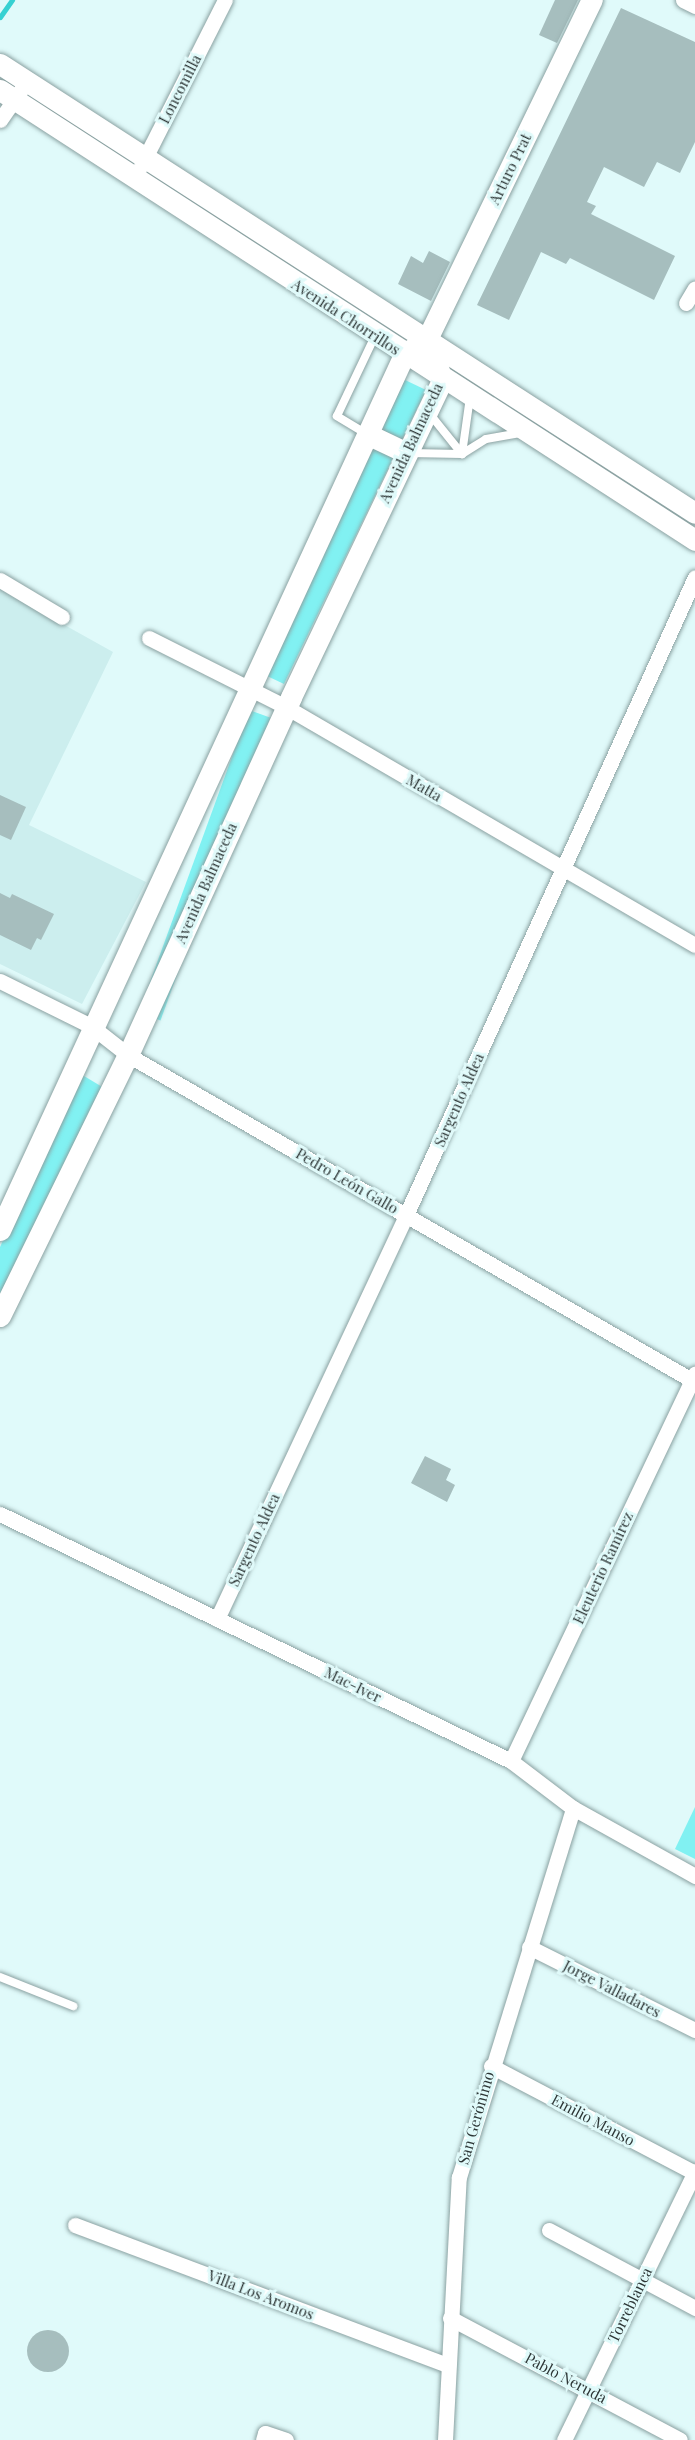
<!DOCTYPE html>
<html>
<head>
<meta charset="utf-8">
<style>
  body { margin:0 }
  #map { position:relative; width:695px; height:2440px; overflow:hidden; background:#e0fafa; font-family:"Playfair Display",serif }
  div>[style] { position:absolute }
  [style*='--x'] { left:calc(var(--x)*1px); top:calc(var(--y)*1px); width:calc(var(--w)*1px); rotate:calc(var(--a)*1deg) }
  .built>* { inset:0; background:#cee }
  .green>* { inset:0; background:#81f1f2; transform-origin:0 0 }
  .stream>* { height:5px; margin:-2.5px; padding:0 2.5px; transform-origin:2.5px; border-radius:2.5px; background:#36d1d2 }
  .building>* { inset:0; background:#a6bebe }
  .round { border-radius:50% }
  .roads { filter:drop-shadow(0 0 2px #8aa1a1) drop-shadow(0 0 2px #8aa1a1) }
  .lane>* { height:8px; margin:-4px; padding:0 4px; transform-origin:4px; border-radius:4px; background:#fff }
  .street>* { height:15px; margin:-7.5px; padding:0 7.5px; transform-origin:7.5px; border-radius:7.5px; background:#fff }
  .secondary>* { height:21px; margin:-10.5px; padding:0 10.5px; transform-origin:10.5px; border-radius:10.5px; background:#fff }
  span { translate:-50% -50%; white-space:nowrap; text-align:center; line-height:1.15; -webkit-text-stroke:6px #e0fafa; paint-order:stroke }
  .street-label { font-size:15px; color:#2d3636 }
</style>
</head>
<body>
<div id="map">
  <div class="built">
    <i style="clip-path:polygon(0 589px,113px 652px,29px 825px,146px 882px,82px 1004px,0 964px)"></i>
  </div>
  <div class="green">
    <i style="clip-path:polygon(403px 379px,426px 390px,284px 684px,265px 675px)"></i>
    <i style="left:249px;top:710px;width:23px;height:322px;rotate:20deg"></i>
    <i style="clip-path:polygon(79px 1073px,104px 1088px,0 1304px,0 1247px)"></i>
    <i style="clip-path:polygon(695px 1807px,695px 1859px,675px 1849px)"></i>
  </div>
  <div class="stream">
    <i style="--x:0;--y:17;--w:21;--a:-55"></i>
  </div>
  <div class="building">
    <i style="clip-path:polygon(555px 0,578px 0,557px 43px,539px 35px)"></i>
    <i style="clip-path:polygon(621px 8px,695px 42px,695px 142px,680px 173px,657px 162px,644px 187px,604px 167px,587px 202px,596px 206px,591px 214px,675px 256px,654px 300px,570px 258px,566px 264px,541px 252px,509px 320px,477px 305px)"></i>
    <i style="clip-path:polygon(429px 251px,450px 262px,431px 301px,398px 284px,411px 256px,423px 263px)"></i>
    <i style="clip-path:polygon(0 795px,26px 807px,11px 840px,0 835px)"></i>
    <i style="clip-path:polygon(0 893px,10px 898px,12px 894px,54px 914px,41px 940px,37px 938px,31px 950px,0 935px)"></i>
    <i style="clip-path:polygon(425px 1456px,451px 1469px,446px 1480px,455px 1485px,447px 1502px,411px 1483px)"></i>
    <i class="round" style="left:27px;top:2330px;width:42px;height:42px"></i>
  </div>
  <div class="roads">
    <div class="lane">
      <i style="--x:429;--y:413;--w:53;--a:51.2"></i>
      <i style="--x:365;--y:433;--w:33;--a:-149"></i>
      <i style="--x:337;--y:416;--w:89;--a:-64.6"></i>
      <i style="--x:409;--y:453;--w:53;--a:1.1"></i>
      <i style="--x:462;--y:454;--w:28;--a:-32"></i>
      <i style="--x:486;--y:439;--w:36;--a:-10"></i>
      <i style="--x:462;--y:454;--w:58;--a:-82"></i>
      <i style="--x:0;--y:1977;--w:79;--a:21.7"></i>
    </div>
    <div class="street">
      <i style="--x:683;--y:0;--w:13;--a:27"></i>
      <i style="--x:0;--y:120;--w:47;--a:-55.3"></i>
      <i style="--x:141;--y:166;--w:186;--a:-63.2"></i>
      <i style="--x:686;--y:303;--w:17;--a:-59"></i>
      <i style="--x:0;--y:580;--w:72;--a:30.8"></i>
      <i style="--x:149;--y:638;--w:153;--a:26.7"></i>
      <i style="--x:286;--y:707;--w:473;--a:30.2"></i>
      <i style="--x:0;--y:981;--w:102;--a:26.3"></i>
      <i style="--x:91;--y:1026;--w:47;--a:38.1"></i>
      <i style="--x:128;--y:1055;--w:655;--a:29.97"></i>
      <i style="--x:0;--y:1514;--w:568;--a:25.8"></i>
      <i style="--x:511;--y:1761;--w:78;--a:37.2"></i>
      <i style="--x:573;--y:1808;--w:140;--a:29.1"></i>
      <i style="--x:217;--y:1619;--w:446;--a:-64.9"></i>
      <i style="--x:406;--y:1215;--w:700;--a:-65.63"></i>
      <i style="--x:511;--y:1761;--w:429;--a:-64.6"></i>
      <i style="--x:529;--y:1947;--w:186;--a:26.6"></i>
      <i style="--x:491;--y:2066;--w:230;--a:27.7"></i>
      <i style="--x:75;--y:2225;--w:398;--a:20.6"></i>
      <i style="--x:549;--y:2230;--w:166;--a:28.1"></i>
      <i style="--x:450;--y:2318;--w:260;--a:27.9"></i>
      <i style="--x:263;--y:2440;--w:7;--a:-74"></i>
      <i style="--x:265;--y:2433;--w:22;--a:18"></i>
      <i style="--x:445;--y:2440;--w:263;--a:-87"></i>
      <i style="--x:459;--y:2177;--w:386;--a:-72.8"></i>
      <i style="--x:564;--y:2440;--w:299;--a:-64"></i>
    </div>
    <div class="secondary">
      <i style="--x:0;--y:64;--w:827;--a:32.86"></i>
      <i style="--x:0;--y:90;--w:828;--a:32.92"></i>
      <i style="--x:367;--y:434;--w:44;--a:25.4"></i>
      <i style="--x:0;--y:1230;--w:964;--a:-65.22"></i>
      <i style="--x:404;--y:355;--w:30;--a:-37"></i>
      <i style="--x:428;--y:337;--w:375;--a:-64.1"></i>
      <i style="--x:0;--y:1316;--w:291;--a:-63.9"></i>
      <i style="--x:128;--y:1055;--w:393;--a:-65.5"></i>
      <i style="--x:291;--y:697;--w:351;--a:-64.5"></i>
      <i style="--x:442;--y:380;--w:45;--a:-108"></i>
    </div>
  </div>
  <div class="street-label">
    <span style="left:180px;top:89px;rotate:-63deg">Loncomilla</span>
    <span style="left:510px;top:169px;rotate:-64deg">Arturo Prat</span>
    <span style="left:346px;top:317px;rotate:33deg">Avenida Chorrillos</span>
    <span style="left:411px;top:443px;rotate:-65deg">Avenida Balmaceda</span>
    <span style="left:424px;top:788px;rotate:30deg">Matta</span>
    <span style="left:206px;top:883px;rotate:-66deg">Avenida Balmaceda</span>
    <span style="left:459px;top:1100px;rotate:-66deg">Sargento Aldea</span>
    <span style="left:347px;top:1181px;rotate:30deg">Pedro León Gallo</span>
    <span style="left:254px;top:1540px;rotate:-65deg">Sargento Aldea</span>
    <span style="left:603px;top:1568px;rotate:-65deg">Eleuterio Ramírez</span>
    <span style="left:353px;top:1685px;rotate:26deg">Mac-Iver</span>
    <span style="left:612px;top:1989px;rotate:27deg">Jorge Valladares</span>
    <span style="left:476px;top:2118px;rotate:-74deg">San Gerónimo</span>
    <span style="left:593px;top:2120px;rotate:28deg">Emilio Manso</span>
    <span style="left:261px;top:2295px;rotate:21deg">Villa Los Aromos</span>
    <span style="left:630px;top:2305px;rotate:-64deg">Torreblanca</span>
    <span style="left:566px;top:2378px;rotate:28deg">Pablo Neruda</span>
  </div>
</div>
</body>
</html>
